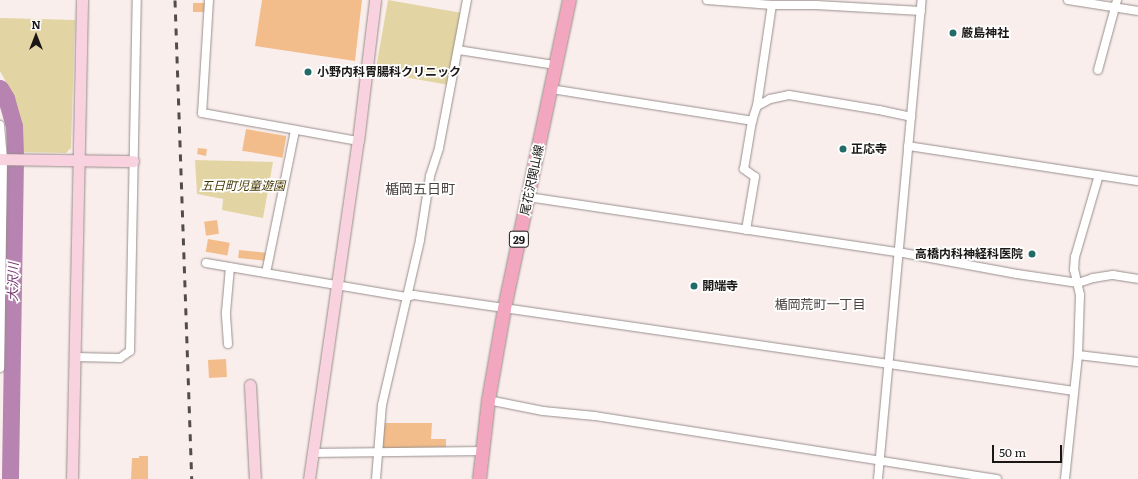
<!DOCTYPE html>
<html>
<head>
<meta charset="utf-8">
<style>
  body { margin:0 }
  #map { position:relative; width:1138px; height:479px; overflow:hidden; background:#f9eeec; font-family:Literata,"Noto Sans JP",serif }
  div>[style] { position:absolute }
  [style*='--x'] { left:calc(var(--x)*1px); top:calc(var(--y)*1px); width:calc(var(--w)*1px); rotate:calc(var(--a)*1deg) }
  .green>* { inset:0; background:#e3d5a3; transform-origin:0 0 }
  .river>* { height:17px; margin:-8.5px; padding:0 8.5px; transform-origin:8.5px; border-radius:8.5px; background:#b783b1 }
  .building>* { inset:0; background:#f3bd8b; transform-origin:0 0 }
  .roads { filter:drop-shadow(0 0 1px #988e8c) drop-shadow(0 0 1px #988e8c) }
  .street>* { height:8px; margin:-4px; padding:0 4px; transform-origin:4px; border-radius:4px; background:#fff }
  .secondary>* { height:11px; margin:-5.5px; padding:0 5.5px; transform-origin:5.5px; border-radius:5.5px; background:#f9d2df }
  .primary>* { height:13px; margin:-6.5px; padding:0 6.5px; transform-origin:6.5px; border-radius:6.5px; background:#f2a6bf }
  .rail>* { height:3px; margin-top:-1.5px; transform-origin:0; background:repeating-linear-gradient(90deg,#524d4b 0 7px,transparent 0 14px) }
  .dots>* { width:11px; height:11px; translate:-50% -50%; box-sizing:border-box; border:2px solid #fefefe; border-radius:50% }
  span { translate:-50% -50%; white-space:nowrap; text-align:center; line-height:1.15; -webkit-text-stroke:3.5px #fefefe; paint-order:stroke }
  .shield-label span { padding:1px 3px; background:#fefefe; border:1px solid; border-radius:3px; -webkit-text-stroke-width:0 }
  .shield-label { font-size:11px; color:#1a1716; font-weight:700 }
  .poi-label { font-size:12px; color:#1a1716; font-weight:700 }
  .left { translate:0 -50%; text-align:left }
  .right { translate:-100% -50%; text-align:right }
  .street-label { font-size:12px; color:#1a1716 }
  .park-label { font-size:12px; color:#463900; font-style:italic }
  .water-label { font-size:13px; color:#753570; font-style:italic }
  .neighbourhood-label { font-size:13px; color:#4a4240 }
  .quarter-label { font-size:14px; color:#4a4240 }
  .north { position:absolute; left:16px; top:16px; width:40px; height:40px; -webkit-text-stroke:3px #fefefe; paint-order:stroke; rotate:0deg; font-size:11px; font-weight:700; line-height:16px; text-align:center; color:#1a1716 }
  .north::after { content:''; display:block; margin:auto; width:14px; height:18px; background:#1a1716; clip-path:polygon(50% 0,100% 100%,50% 72%,0 100%) }
  .scale { position:absolute; left:992px; top:445px; width:70px; height:18px; box-sizing:border-box; border:2px solid #1a1716; border-top:0; padding-left:5px; font-size:12px; line-height:14px; white-space:nowrap; color:#1a1716; -webkit-text-stroke:3px #fefefe; paint-order:stroke }
</style>
</head>
<body>
<div id="map">
  <div class="green">
    <i style="left:388px;top:0;width:75px;height:73px;rotate:10deg"></i>
    <i style="clip-path:polygon(0 18px,75px 20px,71px 148px,66px 153px,22px 152px,21px 129px,12px 93px,0 71px)"></i>
    <i style="clip-path:polygon(195px 160px,273px 162px,263px 218px,222px 210px,223px 199px,197px 194px)"></i>
  </div>
  <div class="river">
    <i style="--x:0;--y:88;--w:12;--a:59"></i>
    <i style="--x:6;--y:98;--w:29;--a:74"></i>
    <i style="--x:14;--y:126;--w:32;--a:88"></i>
    <i style="--x:15;--y:158;--w:321;--a:90.9"></i>
  </div>
  <div class="building">
    <i style="clip-path:polygon(262px 0,362px 0,355px 61px,255px 46px)"></i>
    <i style="left:193px;top:3px;width:12px;height:9px"></i>
    <i style="left:246px;top:129px;width:41px;height:22px;rotate:10deg"></i>
    <i style="clip-path:polygon(198px 148px,207px 149px,206px 156px,197px 154px)"></i>
    <i style="left:217px;top:220px;width:14px;height:13px;rotate:82deg"></i>
    <i style="left:208px;top:239px;width:22px;height:13px;rotate:10deg"></i>
    <i style="left:239px;top:250px;width:27px;height:8px;rotate:6deg"></i>
    <i style="left:226px;top:359px;width:18px;height:18px;rotate:87deg"></i>
    <i style="clip-path:polygon(383px 423px,432px 423px,431px 439px,446px 439px,446px 449px,383px 448px)"></i>
    <i style="clip-path:polygon(139px 456px,148px 456px,148px 479px,131px 479px,132px 458px,139px 458px)"></i>
  </div>
  <div class="roads">
    <div class="street">
      <i style="--x:209;--y:0;--w:113;--a:93.5"></i>
      <i style="--x:202;--y:113;--w:158;--a:10.2"></i>
      <i style="--x:707;--y:0;--w:65;--a:4.4"></i>
      <i style="--x:772;--y:5;--w:44;--a:0"></i>
      <i style="--x:816;--y:5;--w:105;--a:3.3"></i>
      <i style="--x:1068;--y:0;--w:71;--a:8.9"></i>
      <i style="--x:458;--y:50;--w:98;--a:8.8"></i>
      <i style="--x:1098;--y:70;--w:73;--a:-74.8"></i>
      <i style="--x:551;--y:89;--w:204;--a:9"></i>
      <i style="--x:757;--y:106;--w:102;--a:-81.6"></i>
      <i style="--x:0;--y:125;--w:35;--a:85"></i>
      <i style="--x:3;--y:160;--w:208;--a:90.8"></i>
      <i style="--x:908;--y:146;--w:233;--a:8.7"></i>
      <i style="--x:528;--y:197;--w:374;--a:8.5"></i>
      <i style="--x:898;--y:252;--w:121;--a:10.5"></i>
      <i style="--x:1017;--y:274;--w:62;--a:8.4"></i>
      <i style="--x:1078;--y:283;--w:16;--a:-18"></i>
      <i style="--x:1093;--y:278;--w:20;--a:-9"></i>
      <i style="--x:1113;--y:275;--w:25;--a:9"></i>
      <i style="--x:746;--y:230;--w:54;--a:-80.4"></i>
      <i style="--x:755;--y:177;--w:14;--a:-144"></i>
      <i style="--x:744;--y:169;--w:49;--a:-80.5"></i>
      <i style="--x:752;--y:121;--w:16;--a:-72"></i>
      <i style="--x:757;--y:106;--w:15;--a:-28"></i>
      <i style="--x:770;--y:99;--w:19;--a:-12"></i>
      <i style="--x:789;--y:95;--w:91;--a:9.5"></i>
      <i style="--x:879;--y:110;--w:33;--a:12"></i>
      <i style="--x:206;--y:263;--w:203;--a:9.6"></i>
      <i style="--x:406;--y:297;--w:8;--a:-14"></i>
      <i style="--x:414;--y:295;--w:91;--a:8.2"></i>
      <i style="--x:504;--y:308;--w:576;--a:8.28"></i>
      <i style="--x:266;--y:273;--w:146;--a:-78.5"></i>
      <i style="--x:228;--y:344;--w:32;--a:-94"></i>
      <i style="--x:226;--y:312;--w:45;--a:-84.9"></i>
      <i style="--x:1078;--y:355;--w:60;--a:6.7"></i>
      <i style="--x:74;--y:357;--w:46;--a:1.2"></i>
      <i style="--x:120;--y:358;--w:12;--a:-35"></i>
      <i style="--x:130;--y:351;--w:351;--a:-88.9"></i>
      <i style="--x:488;--y:400;--w:56;--a:11.3"></i>
      <i style="--x:543;--y:411;--w:52;--a:5.5"></i>
      <i style="--x:595;--y:416;--w:407;--a:8.9"></i>
      <i style="--x:312;--y:453;--w:169;--a:-0.7"></i>
      <i style="--x:376;--y:479;--w:74;--a:-85.4"></i>
      <i style="--x:382;--y:405;--w:169;--a:-77"></i>
      <i style="--x:420;--y:240;--w:65;--a:-81.1"></i>
      <i style="--x:430;--y:176;--w:29;--a:-72"></i>
      <i style="--x:439;--y:148;--w:151;--a:-79.3"></i>
      <i style="--x:878;--y:479;--w:481;--a:-84.8"></i>
      <i style="--x:1065;--y:479;--w:125;--a:-84"></i>
      <i style="--x:1078;--y:355;--w:60;--a:-88.1"></i>
      <i style="--x:1080;--y:295;--w:26;--a:-103"></i>
      <i style="--x:1074;--y:270;--w:13;--a:-86"></i>
      <i style="--x:1075;--y:257;--w:85;--a:-73.7"></i>
    </div>
    <div class="secondary">
      <i style="--x:0;--y:159;--w:133;--a:0.9"></i>
      <i style="--x:250;--y:385;--w:94;--a:87"></i>
      <i style="--x:72;--y:479;--w:479;--a:-88.8"></i>
      <i style="--x:309;--y:479;--w:342;--a:-81.8"></i>
      <i style="--x:358;--y:141;--w:142;--a:-83.1"></i>
    </div>
    <div class="primary">
      <i style="--x:479;--y:479;--w:80;--a:-83.5"></i>
      <i style="--x:488;--y:400;--w:93;--a:-80.1"></i>
      <i style="--x:504;--y:308;--w:315;--a:-78.1"></i>
    </div>
  </div>
  <div class="rail">
    <i style="--x:175;--y:0;--w:479;--a:88"></i>
  </div>
  <div class="dots">
    <i style="left:953px;top:33px;background:#216c66"></i>
    <i style="left:308px;top:72px;background:#216c66"></i>
    <i style="left:843px;top:149px;background:#216c66"></i>
    <i style="left:1032px;top:254px;background:#216c66"></i>
    <i style="left:694px;top:286px;background:#216c66"></i>
  </div>
  <div class="shield-label">
    <span style="left:519px;top:239px">29</span>
  </div>
  <div class="poi-label">
    <span class="left" style="left:961px;top:33px">厳島神社</span>
    <span class="left" style="left:317px;top:72px">小野内科胃腸科クリニック</span>
    <span class="left" style="left:851px;top:149px">正応寺</span>
    <span class="right" style="left:1023px;top:254px">高橋内科神経科医院</span>
    <span class="left" style="left:702px;top:286px">開端寺</span>
  </div>
  <div class="street-label">
    <span style="left:532px;top:180px;rotate:-78deg">尾花沢関山線</span>
  </div>
  <div class="park-label">
    <span style="left:243px;top:186px">五日町児童遊園</span>
  </div>
  <div class="water-label">
    <span style="left:13px;top:282px;rotate:-89deg">大沢川</span>
  </div>
  <div class="neighbourhood-label">
    <span style="left:820px;top:304px">楯岡荒町一丁目</span>
  </div>
  <div class="quarter-label">
    <span style="left:420px;top:188px">楯岡五日町</span>
  </div>
  <div class="north">N</div>
  <div class="scale">50 m</div>
</div>
</body>
</html>
